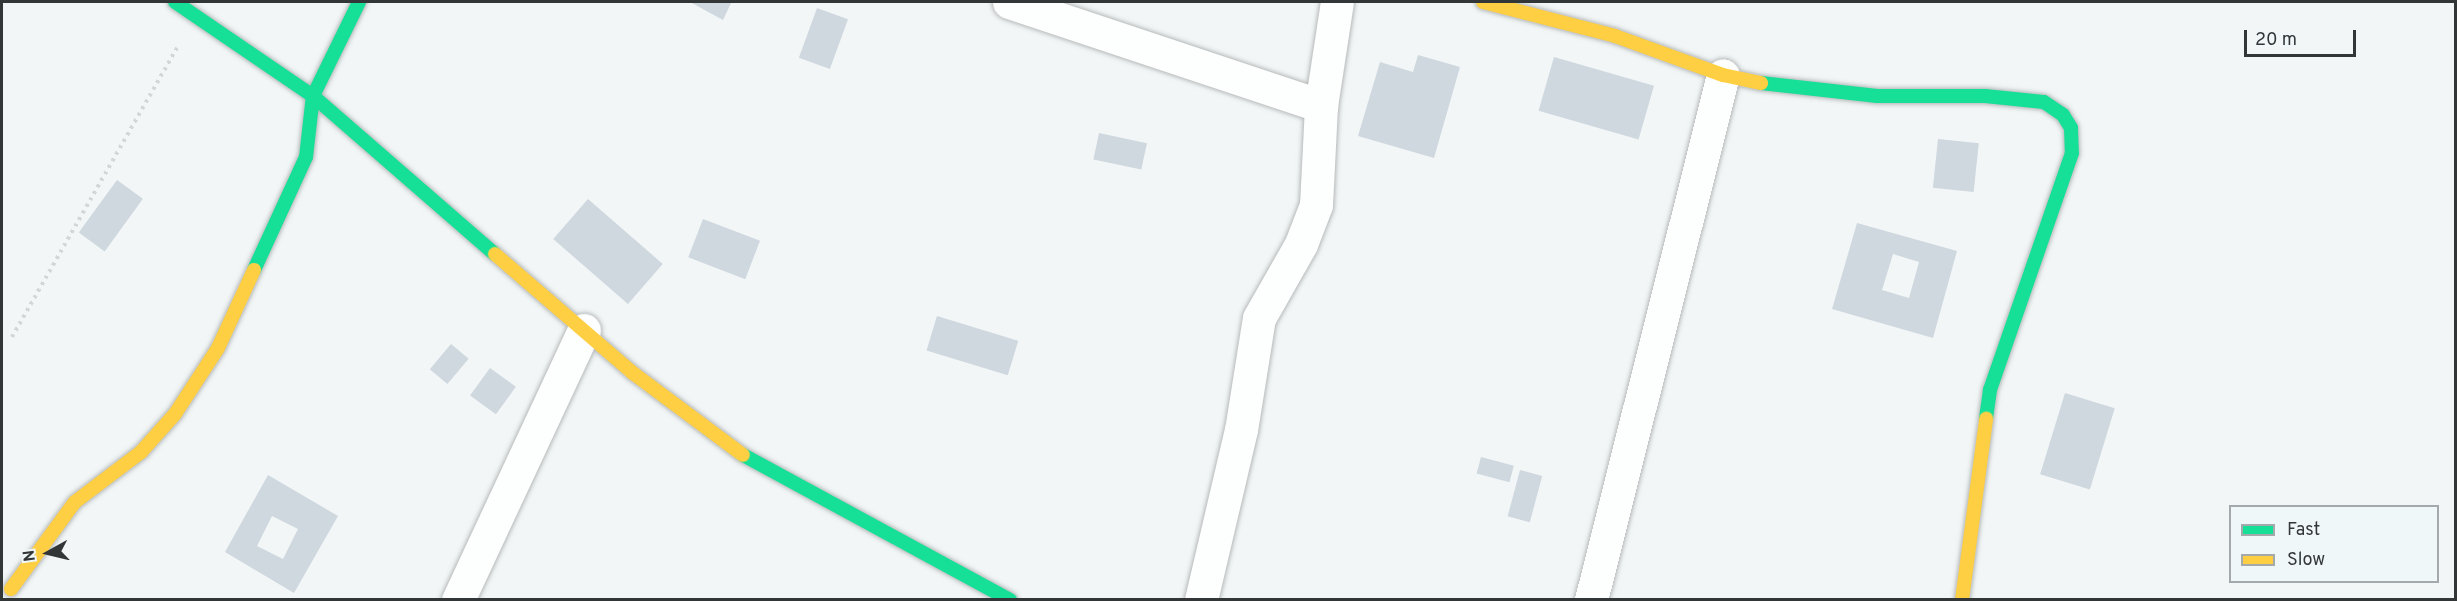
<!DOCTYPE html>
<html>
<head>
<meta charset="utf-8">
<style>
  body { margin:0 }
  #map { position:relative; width:2457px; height:601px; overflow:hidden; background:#f2f6f7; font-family:Overpass,sans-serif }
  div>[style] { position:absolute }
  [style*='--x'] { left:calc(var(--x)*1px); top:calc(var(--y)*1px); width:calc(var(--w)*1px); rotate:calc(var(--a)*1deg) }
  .building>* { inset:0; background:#cfd8df; transform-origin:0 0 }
  .path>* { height:4px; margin-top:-2px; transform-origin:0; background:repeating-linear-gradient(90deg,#d5d6d6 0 3px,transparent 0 7.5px) }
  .roads { filter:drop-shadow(0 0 2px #b7baba) drop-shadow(0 0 2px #b7baba) }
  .street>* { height:33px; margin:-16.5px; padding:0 16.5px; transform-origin:16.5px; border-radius:16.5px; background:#fdfefe }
  .fast>* { height:14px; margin:-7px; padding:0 7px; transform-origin:7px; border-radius:7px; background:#16e098 }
  .slow>* { height:14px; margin:-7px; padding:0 7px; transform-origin:7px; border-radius:7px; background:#ffcf43 }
  span { translate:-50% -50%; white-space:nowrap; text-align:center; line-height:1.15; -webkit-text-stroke:6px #f0f7f9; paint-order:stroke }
  .frame { position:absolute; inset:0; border:3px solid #333637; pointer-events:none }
  .legend { position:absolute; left:2229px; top:505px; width:210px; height:78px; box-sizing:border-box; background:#f0f7f9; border:2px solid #a4aaab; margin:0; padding:8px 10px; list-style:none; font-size:18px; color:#333637 }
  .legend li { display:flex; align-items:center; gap:12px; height:30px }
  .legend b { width:30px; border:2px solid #a4aaab }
  .north { position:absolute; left:18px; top:523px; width:60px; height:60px; -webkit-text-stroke:4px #f0f7f9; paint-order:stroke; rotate:262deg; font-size:16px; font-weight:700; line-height:24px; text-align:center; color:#333637 }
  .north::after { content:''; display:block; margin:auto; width:21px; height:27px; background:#333637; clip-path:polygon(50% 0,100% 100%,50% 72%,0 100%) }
  .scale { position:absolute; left:2244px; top:30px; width:112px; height:27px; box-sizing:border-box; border:3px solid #333637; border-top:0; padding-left:8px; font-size:18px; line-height:21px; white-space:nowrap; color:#333637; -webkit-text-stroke:4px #f0f7f9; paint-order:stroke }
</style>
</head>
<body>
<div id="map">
  <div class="building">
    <i style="clip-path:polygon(690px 2px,727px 2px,731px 3px,723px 20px)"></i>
    <i style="left:817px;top:8px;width:33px;height:53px;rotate:20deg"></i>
    <i style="clip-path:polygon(1418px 55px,1460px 67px,1434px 158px,1358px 136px,1380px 62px,1413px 72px)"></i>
    <i style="left:1554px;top:57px;width:104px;height:56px;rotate:16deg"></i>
    <i style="left:1099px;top:133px;width:49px;height:27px;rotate:12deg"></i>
    <i style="left:1938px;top:139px;width:41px;height:49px;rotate:6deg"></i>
    <i style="left:117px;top:180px;width:32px;height:65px;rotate:36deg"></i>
    <i style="left:588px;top:199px;width:99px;height:53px;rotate:41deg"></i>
    <i style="left:703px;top:219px;width:61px;height:41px;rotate:21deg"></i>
    <i style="clip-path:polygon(evenodd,1857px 223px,1957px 251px,1933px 338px,1832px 309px,1857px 223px,1893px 254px,1919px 262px,1909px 298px,1882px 290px,1893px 254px)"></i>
    <i style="left:937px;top:316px;width:85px;height:36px;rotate:17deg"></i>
    <i style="left:451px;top:344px;width:23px;height:33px;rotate:40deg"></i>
    <i style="left:490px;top:368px;width:32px;height:34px;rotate:36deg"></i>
    <i style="left:2065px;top:393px;width:52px;height:85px;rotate:17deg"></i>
    <i style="left:1481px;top:457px;width:34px;height:17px;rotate:15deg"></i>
    <i style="left:1520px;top:470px;width:23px;height:48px;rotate:15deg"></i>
    <i style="clip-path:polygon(evenodd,268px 475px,338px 516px,294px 593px,225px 552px,268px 475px,272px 516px,298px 529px,283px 559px,257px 546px,272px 516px)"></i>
  </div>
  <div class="path">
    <i style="--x:12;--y:337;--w:333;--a:-60.3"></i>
  </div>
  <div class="roads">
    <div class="street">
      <i style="--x:1009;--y:2;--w:329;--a:18.4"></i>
      <i style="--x:458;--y:600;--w:298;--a:-65"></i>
      <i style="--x:1201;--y:600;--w:175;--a:-76.8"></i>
      <i style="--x:1241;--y:430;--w:113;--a:-80.9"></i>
      <i style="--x:1259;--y:318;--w:85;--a:-60.4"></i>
      <i style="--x:1301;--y:244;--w:42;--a:-69"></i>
      <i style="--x:1316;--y:205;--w:99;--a:-87.1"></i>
      <i style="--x:1321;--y:106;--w:105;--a:-81.3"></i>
      <i style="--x:1591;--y:600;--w:541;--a:-75.89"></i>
    </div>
    <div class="fast">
      <i style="--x:175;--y:2;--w:167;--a:34.3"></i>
      <i style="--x:313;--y:96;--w:241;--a:41"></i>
      <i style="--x:1761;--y:83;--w:117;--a:6.4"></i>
      <i style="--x:1877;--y:96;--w:108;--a:0"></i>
      <i style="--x:1985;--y:96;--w:59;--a:5.8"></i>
      <i style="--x:2044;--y:102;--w:23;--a:34"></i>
      <i style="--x:2063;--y:115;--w:15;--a:58"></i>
      <i style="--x:2071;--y:128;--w:25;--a:88"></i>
      <i style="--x:2072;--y:153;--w:251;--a:109.1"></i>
      <i style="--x:1990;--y:390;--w:29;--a:98"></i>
      <i style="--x:254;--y:270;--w:124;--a:-65.3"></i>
      <i style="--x:306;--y:157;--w:61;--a:-83.5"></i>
      <i style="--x:313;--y:96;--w:105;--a:-63.9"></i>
      <i style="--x:743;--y:455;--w:304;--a:28.5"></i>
    </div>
    <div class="slow">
      <i style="--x:1483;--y:2;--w:136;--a:14.4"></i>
      <i style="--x:1615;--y:36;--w:115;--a:19.9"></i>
      <i style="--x:1723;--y:75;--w:39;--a:12"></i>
      <i style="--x:495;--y:254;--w:182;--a:40.8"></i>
      <i style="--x:633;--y:373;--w:137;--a:36.7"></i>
      <i style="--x:11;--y:589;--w:108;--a:-53.7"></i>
      <i style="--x:75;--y:502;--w:83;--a:-37.1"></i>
      <i style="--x:141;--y:452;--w:51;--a:-48.2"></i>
      <i style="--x:175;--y:414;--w:79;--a:-56.9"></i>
      <i style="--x:218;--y:348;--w:86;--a:-65.2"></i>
      <i style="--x:1962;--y:600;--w:183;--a:-82.4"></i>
    </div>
  </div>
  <div class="frame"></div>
  <ul class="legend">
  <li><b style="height:8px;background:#16e098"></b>Fast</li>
  <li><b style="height:8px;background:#ffcf43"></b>Slow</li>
  </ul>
  <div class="north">N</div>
  <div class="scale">20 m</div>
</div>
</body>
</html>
